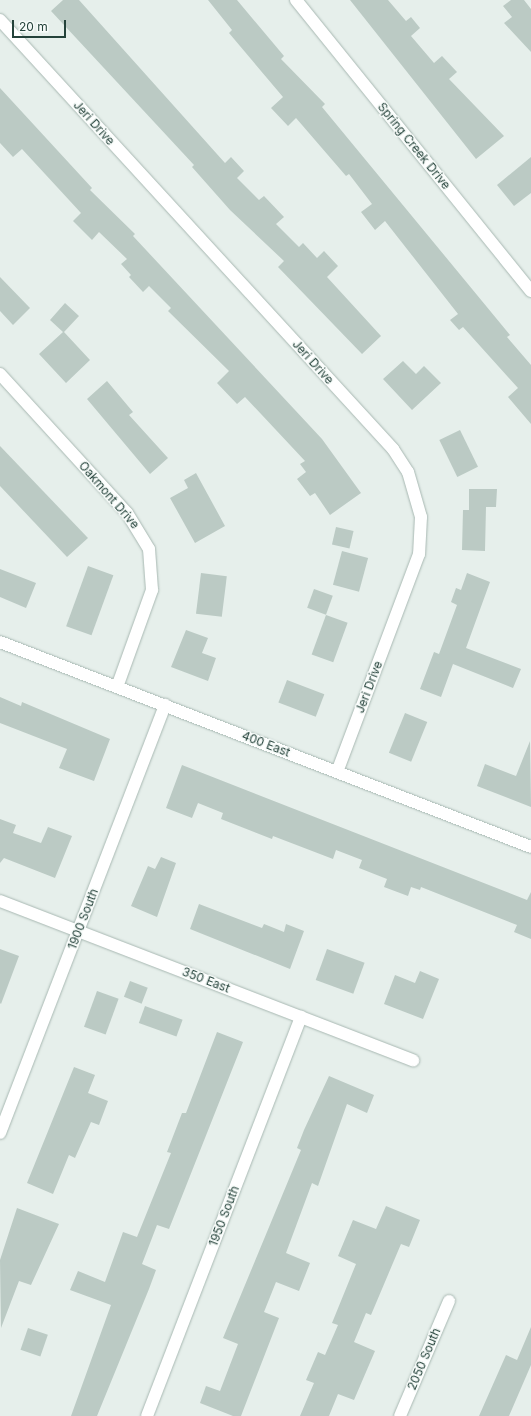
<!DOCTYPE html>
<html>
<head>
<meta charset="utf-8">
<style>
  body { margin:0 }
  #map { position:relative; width:531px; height:1416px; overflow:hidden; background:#e6efeb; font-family:Inter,sans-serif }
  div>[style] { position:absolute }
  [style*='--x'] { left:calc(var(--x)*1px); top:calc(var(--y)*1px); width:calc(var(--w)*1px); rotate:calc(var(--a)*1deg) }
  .building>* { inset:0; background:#bbcac4; transform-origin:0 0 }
  .roads { filter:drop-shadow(0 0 1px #a8b8b2) drop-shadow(0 0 1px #a8b8b2) }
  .minor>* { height:12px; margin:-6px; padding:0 6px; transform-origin:6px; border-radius:6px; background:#fff }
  span { translate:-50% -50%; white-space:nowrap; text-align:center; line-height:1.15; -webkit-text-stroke:3px #f7fbf9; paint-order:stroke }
  .street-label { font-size:12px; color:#24423a }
  .scale { position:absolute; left:12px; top:20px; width:54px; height:18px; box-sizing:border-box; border:2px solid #24423a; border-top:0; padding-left:5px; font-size:12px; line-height:14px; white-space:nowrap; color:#24423a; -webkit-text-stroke:3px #f7fbf9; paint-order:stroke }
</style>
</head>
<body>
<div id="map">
  <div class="building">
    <i style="clip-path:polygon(63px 0,79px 0,225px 163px,231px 157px,244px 171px,237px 178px,259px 200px,264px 196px,284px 217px,276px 224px,299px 247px,303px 243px,317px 258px,324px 251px,338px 266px,327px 277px,381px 336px,362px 354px,278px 267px,284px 261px,230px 210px,192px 167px,194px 165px,51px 11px)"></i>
    <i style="clip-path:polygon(208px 0,237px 0,284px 56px,281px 59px,325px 104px,322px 107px,510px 335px,507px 337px,531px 365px,531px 424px,508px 397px,518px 388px,463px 327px,459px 330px,450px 320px,458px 314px,385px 221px,375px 230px,361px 212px,372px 204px,349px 174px,346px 176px,296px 118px,288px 126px,271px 108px,283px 97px,229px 33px,232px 30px)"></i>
    <i style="clip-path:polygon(350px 0,388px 0,406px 21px,411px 17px,420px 28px,411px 36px,434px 63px,442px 56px,457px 72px,449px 79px,504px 136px,476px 159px)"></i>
    <i style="clip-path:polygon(511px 0,524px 0,531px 9px,531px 52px,504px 23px,512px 17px,503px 6px)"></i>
    <i style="clip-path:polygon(0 88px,92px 188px,90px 190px,135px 234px,133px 236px,322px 439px,361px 493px,330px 515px,315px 493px,310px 496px,297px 479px,306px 472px,300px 464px,305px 461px,245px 397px,237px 404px,217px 383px,229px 371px,168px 311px,171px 308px,149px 286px,143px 292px,129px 277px,131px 275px,121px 264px,127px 259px,99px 232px,92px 240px,73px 221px,81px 213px,22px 149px,13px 157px,0 143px)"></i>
    <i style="clip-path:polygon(531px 157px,531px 193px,514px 206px,497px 185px)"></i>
    <i style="clip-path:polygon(0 277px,30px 308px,13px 325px,0 311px)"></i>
    <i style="clip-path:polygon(65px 303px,79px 316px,64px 332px,90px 360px,66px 383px,39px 354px,63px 332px,50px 320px)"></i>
    <i style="clip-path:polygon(403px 361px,416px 374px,424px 366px,441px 383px,412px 410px,383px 379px)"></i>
    <i style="clip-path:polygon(107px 381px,133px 412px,129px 415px,168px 458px,150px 474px,87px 399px)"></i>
    <i style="left:460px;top:430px;width:41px;height:23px;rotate:64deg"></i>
    <i style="clip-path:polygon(0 446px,88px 538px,67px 557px,0 486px)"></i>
    <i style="clip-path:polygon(196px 473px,225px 526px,195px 543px,170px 498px,188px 488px,184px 480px)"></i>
    <i style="clip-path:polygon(469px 489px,497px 489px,496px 507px,486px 507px,485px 551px,462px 550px,463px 510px,469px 510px)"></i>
    <i style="left:336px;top:527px;width:18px;height:18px;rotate:13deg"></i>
    <i style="left:342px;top:551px;width:27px;height:35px;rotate:15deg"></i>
    <i style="left:88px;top:566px;width:27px;height:64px;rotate:20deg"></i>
    <i style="clip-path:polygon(0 569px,36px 583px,26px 608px,0 597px)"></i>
    <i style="left:201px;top:573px;width:26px;height:41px;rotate:7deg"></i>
    <i style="clip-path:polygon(467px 573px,490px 582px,466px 648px,521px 669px,513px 688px,453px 664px,441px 697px,420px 689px,434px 652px,439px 654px,457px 605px,451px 602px,456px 588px,461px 590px)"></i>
    <i style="left:314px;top:589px;width:20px;height:20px;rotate:20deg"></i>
    <i style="left:326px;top:615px;width:23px;height:42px;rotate:20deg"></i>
    <i style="clip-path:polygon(186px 630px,208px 638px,202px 653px,216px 658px,208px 681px,171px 667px)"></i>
    <i style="left:287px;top:680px;width:40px;height:24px;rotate:21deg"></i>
    <i style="clip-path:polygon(0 697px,21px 706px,22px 702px,110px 739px,94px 781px,59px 768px,67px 749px,0 723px)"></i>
    <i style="left:405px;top:713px;width:24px;height:43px;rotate:22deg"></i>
    <i style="clip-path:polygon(530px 741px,531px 807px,477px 786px,485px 764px,516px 776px)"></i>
    <i style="clip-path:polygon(182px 765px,527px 900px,531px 892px,531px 939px,514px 932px,517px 925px,421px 887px,420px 890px,411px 887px,408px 896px,384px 887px,387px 879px,359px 868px,362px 860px,336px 850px,333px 859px,273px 836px,272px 839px,221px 819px,223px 813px,198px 803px,192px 818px,166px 808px)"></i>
    <i style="clip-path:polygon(0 819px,16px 825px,13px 833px,41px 843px,48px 827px,72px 836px,55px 878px,4px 858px,0 863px)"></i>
    <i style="clip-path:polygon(161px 857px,176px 863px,157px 917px,131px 906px,148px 866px,155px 869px)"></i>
    <i style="clip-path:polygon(199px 904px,262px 928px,264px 924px,284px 932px,286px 924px,304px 931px,290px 969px,190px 929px)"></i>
    <i style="clip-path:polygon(0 949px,19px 956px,1px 1004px,0 1003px)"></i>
    <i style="left:327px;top:949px;width:40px;height:33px;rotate:20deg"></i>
    <i style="clip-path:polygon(420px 971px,439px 979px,423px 1019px,384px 1004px,395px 975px,415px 983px)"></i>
    <i style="left:130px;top:981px;width:19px;height:17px;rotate:21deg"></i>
    <i style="left:97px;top:991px;width:23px;height:38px;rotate:20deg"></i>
    <i style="left:145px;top:1006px;width:40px;height:18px;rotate:20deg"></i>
    <i style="clip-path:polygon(217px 1032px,243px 1042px,169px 1229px,157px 1225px,142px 1264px,156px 1270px,149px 1289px,97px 1416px,71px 1416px,111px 1305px,70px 1290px,78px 1271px,105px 1282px,123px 1232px,137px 1237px,171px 1153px,167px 1152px,182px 1113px,186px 1113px)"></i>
    <i style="clip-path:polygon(74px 1067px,95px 1075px,88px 1093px,108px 1101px,99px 1125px,91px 1122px,75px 1158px,69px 1155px,53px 1194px,27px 1183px)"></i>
    <i style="clip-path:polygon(329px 1076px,374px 1095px,367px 1113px,347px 1104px,318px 1186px,312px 1183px,286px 1253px,310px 1263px,299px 1291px,276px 1282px,264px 1312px,279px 1318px,241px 1416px,233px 1416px,200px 1403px,206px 1386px,220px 1391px,238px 1344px,223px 1338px,301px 1150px,297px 1148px,304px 1130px)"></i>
    <i style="clip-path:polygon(386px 1206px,420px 1220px,409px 1247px,401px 1244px,371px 1315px,366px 1313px,354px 1342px,375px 1351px,354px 1400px,338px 1394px,329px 1416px,300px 1416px,314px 1383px,306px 1380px,318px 1352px,325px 1355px,338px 1325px,332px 1323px,356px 1264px,338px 1256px,353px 1220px,376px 1229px)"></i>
    <i style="clip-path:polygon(17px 1208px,59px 1224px,31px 1285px,19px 1281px,1px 1328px,0 1260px)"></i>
    <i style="clip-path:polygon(531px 1327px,531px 1365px,509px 1416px,479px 1416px,506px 1355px,517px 1360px)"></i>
    <i style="left:28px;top:1328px;width:21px;height:23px;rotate:19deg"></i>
  </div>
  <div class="roads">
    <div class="minor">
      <i style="--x:296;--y:0;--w:374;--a:51.1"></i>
      <i style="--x:0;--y:20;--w:582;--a:47.51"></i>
      <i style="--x:393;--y:449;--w:27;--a:57"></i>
      <i style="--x:408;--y:472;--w:47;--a:73.9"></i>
      <i style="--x:421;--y:517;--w:37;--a:93"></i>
      <i style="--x:419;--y:554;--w:233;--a:110.6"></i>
      <i style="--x:0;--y:374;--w:188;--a:47.6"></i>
      <i style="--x:127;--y:513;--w:42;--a:58.6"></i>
      <i style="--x:149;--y:549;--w:41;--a:85.8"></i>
      <i style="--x:152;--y:590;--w:103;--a:109.8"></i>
      <i style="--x:0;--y:642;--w:569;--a:21.11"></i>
      <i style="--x:0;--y:901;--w:443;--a:21.1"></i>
      <i style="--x:0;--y:1133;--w:459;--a:-68.9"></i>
      <i style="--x:147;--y:1416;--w:428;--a:-68.9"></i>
      <i style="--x:400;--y:1416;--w:125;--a:-66.9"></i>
    </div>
  </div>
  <div class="street-label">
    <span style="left:94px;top:123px;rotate:48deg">Jeri Drive</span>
    <span style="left:414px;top:146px;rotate:51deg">Spring Creek Drive</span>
    <span style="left:313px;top:362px;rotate:48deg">Jeri Drive</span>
    <span style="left:109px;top:495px;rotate:49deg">Oakmont Drive</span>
    <span style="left:369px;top:687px;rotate:-69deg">Jeri Drive</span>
    <span style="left:266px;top:744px;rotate:21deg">400 East</span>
    <span style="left:83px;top:919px;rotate:-69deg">1900 South</span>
    <span style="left:206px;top:980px;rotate:21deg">350 East</span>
    <span style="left:224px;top:1216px;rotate:-69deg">1950 South</span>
    <span style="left:424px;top:1359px;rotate:-67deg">2050 South</span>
  </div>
  <div class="scale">20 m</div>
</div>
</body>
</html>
